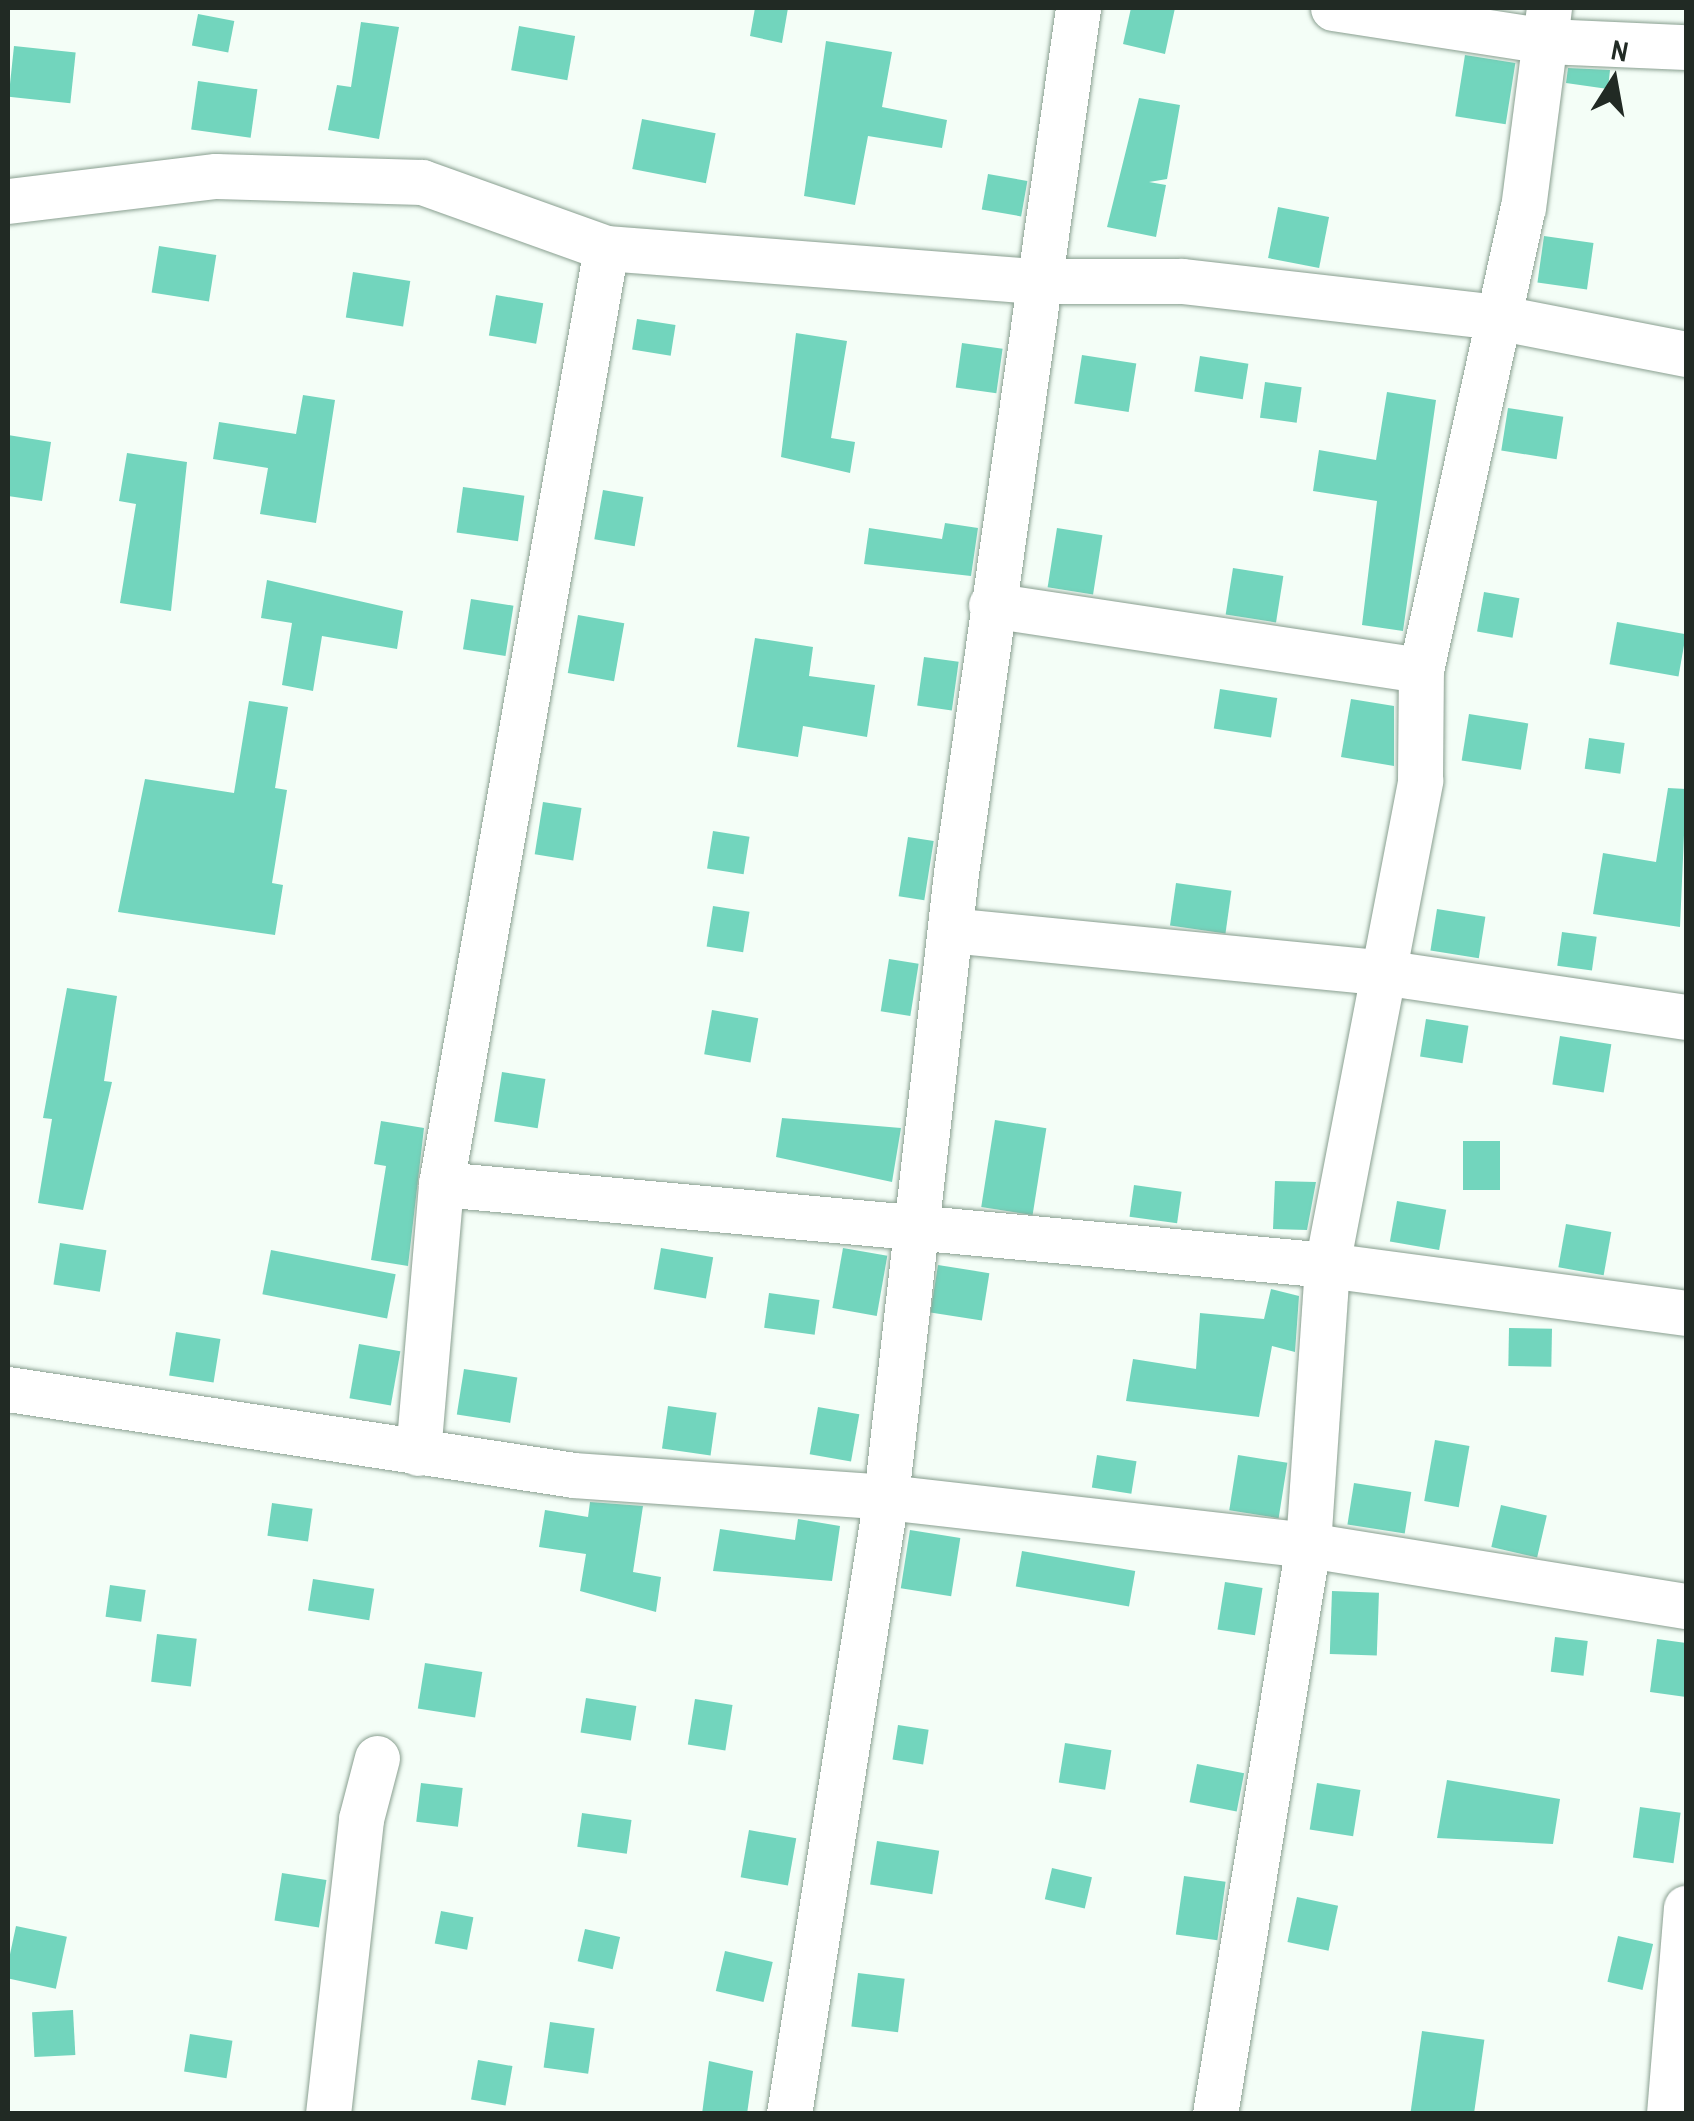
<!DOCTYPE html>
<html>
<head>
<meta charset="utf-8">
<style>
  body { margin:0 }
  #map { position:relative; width:1694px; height:2121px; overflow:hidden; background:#f4fef7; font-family:"Archivo Narrow",sans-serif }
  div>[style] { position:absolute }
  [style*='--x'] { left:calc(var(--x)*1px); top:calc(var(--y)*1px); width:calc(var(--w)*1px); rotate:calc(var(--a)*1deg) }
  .building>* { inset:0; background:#72d5bd; transform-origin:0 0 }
  .roads { filter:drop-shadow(0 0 2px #899f90) drop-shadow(0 0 2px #899f90) }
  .street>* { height:45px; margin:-22.5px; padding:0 22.5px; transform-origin:22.5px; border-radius:22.5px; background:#fff }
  span { translate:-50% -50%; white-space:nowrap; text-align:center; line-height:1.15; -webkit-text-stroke:8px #fff; paint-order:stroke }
  .frame { position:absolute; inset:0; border:10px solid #212a24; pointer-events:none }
  .north { position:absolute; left:1564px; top:30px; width:100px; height:100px; -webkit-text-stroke:8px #fff; paint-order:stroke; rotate:11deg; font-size:28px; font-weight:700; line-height:40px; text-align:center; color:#212a24 }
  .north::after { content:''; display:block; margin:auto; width:35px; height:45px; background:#212a24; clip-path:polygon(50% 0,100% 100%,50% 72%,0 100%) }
</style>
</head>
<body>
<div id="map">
  <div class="building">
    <i style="clip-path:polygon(755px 8px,788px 8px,782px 43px,750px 36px)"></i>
    <i style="clip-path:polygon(1131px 8px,1175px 8px,1165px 54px,1123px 44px)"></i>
    <i style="left:198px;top:14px;width:37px;height:32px;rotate:11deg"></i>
    <i style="clip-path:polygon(361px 22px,399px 27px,379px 139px,328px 130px,337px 85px,351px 87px)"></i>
    <i style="left:519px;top:26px;width:57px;height:45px;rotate:10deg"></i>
    <i style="clip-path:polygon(826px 41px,892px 52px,882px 107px,947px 120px,942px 148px,868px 136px,855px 205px,804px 196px)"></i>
    <i style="left:14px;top:46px;width:62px;height:51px;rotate:6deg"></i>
    <i style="left:1465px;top:55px;width:51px;height:62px;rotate:9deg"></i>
    <i style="clip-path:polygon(1568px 68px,1610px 70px,1608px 89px,1566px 83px)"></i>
    <i style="left:198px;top:81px;width:60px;height:49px;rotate:8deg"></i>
    <i style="clip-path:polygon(1139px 98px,1180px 105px,1167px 179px,1149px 182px,1166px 185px,1156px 237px,1107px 227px)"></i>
    <i style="left:642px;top:119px;width:75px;height:51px;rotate:11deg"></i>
    <i style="left:988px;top:174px;width:40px;height:36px;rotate:10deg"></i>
    <i style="left:1278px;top:207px;width:52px;height:52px;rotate:11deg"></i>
    <i style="left:1544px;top:236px;width:50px;height:47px;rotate:8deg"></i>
    <i style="left:159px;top:246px;width:58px;height:47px;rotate:9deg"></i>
    <i style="left:353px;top:272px;width:58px;height:46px;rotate:9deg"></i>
    <i style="left:496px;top:295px;width:48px;height:41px;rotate:10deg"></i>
    <i style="left:637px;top:319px;width:39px;height:31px;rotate:9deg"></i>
    <i style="clip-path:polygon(796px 333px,847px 341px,831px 438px,855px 442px,850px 473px,781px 457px)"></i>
    <i style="left:962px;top:343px;width:41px;height:45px;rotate:8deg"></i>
    <i style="left:1082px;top:355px;width:55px;height:49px;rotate:9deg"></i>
    <i style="left:1200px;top:356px;width:49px;height:36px;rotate:9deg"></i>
    <i style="left:1265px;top:382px;width:37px;height:36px;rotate:8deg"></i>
    <i style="clip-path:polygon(1387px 392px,1436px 400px,1403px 631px,1362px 625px,1377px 501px,1313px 491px,1319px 450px,1376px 460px)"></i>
    <i style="clip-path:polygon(303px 395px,335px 400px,316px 523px,260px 514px,268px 468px,213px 459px,219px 422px,296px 434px)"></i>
    <i style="left:1508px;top:408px;width:56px;height:43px;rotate:9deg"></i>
    <i style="clip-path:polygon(8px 435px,51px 442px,42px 501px,8px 496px)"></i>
    <i style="clip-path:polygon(127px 453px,187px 462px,171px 611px,120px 603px,136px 504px,119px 501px)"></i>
    <i style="left:463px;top:487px;width:62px;height:46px;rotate:8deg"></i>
    <i style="left:603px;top:490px;width:41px;height:50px;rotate:10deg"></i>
    <i style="clip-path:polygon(945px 523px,978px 528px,971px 576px,864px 564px,869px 528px,942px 539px)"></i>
    <i style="left:1057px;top:528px;width:46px;height:60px;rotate:9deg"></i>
    <i style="left:1233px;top:568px;width:51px;height:47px;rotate:9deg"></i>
    <i style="clip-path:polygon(267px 580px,403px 611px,397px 649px,322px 636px,313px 691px,282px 685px,292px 623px,261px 618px)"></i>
    <i style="left:1484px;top:592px;width:36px;height:40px;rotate:10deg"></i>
    <i style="left:471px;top:599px;width:43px;height:51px;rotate:9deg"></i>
    <i style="left:578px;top:615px;width:47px;height:59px;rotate:10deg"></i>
    <i style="left:1617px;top:622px;width:70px;height:43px;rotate:10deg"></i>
    <i style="clip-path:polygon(755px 638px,813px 647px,809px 676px,875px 685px,867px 737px,803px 726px,798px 757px,737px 747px)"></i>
    <i style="left:924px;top:657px;width:35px;height:49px;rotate:8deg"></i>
    <i style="left:1220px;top:689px;width:58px;height:40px;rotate:9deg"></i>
    <i style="clip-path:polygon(1351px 699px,1394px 706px,1394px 766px,1341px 757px)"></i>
    <i style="clip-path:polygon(249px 701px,288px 707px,275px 788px,287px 790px,272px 883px,283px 885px,275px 935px,118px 912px,145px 779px,234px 793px)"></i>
    <i style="left:1469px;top:714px;width:60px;height:47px;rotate:9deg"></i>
    <i style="left:1589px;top:738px;width:36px;height:31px;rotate:8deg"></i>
    <i style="clip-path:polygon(1668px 788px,1686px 789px,1680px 927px,1593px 914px,1603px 853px,1656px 862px)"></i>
    <i style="left:543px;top:802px;width:39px;height:53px;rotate:9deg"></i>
    <i style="left:713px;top:831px;width:37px;height:38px;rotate:9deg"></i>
    <i style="left:908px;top:837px;width:26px;height:60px;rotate:9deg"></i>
    <i style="left:1176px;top:883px;width:56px;height:43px;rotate:8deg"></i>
    <i style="left:713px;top:906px;width:37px;height:41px;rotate:9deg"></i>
    <i style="left:1437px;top:909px;width:49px;height:42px;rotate:9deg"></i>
    <i style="left:1562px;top:932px;width:35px;height:34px;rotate:8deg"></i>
    <i style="left:889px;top:959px;width:30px;height:53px;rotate:9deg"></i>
    <i style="clip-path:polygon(67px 988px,117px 996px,104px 1081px,112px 1082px,83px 1210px,38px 1203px,52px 1119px,43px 1118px)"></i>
    <i style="left:712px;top:1010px;width:47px;height:45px;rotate:10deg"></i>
    <i style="left:1426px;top:1019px;width:43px;height:38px;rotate:9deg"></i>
    <i style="left:1560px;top:1036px;width:52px;height:49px;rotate:9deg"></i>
    <i style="left:502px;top:1072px;width:44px;height:50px;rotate:9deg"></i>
    <i style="clip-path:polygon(782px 1118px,901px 1128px,892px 1182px,776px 1157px)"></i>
    <i style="left:995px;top:1120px;width:52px;height:88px;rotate:9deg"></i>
    <i style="clip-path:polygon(381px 1121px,424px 1128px,408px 1266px,371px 1260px,386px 1166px,374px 1164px)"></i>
    <i style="left:1463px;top:1141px;width:37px;height:49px"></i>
    <i style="clip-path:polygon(1275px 1181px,1316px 1182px,1307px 1230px,1273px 1229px)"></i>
    <i style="left:1134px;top:1185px;width:48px;height:32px;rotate:8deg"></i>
    <i style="left:1397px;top:1201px;width:50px;height:41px;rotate:10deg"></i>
    <i style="left:1566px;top:1224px;width:46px;height:44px;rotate:10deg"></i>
    <i style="left:60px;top:1243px;width:47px;height:42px;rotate:9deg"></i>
    <i style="left:661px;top:1248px;width:53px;height:42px;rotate:10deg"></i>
    <i style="left:843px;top:1248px;width:45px;height:61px;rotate:10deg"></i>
    <i style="left:271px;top:1250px;width:127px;height:45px;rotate:11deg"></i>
    <i style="left:938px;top:1265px;width:52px;height:48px;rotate:9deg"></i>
    <i style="clip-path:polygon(1271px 1289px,1299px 1296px,1295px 1352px,1272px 1346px,1259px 1417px,1126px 1401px,1133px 1359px,1196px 1369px,1200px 1313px,1264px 1319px)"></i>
    <i style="left:769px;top:1293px;width:51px;height:35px;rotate:8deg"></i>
    <i style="left:1509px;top:1328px;width:43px;height:38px;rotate:1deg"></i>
    <i style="left:176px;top:1332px;width:45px;height:44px;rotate:9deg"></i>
    <i style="left:359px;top:1344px;width:42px;height:55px;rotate:10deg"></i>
    <i style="left:464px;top:1369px;width:54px;height:46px;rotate:9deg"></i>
    <i style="left:668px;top:1406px;width:49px;height:43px;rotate:8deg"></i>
    <i style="left:818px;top:1407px;width:42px;height:48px;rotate:10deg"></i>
    <i style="left:1435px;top:1440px;width:35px;height:62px;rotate:10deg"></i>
    <i style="left:1097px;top:1455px;width:40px;height:33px;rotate:9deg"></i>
    <i style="left:1238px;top:1455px;width:50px;height:56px;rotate:9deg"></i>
    <i style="left:1354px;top:1483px;width:58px;height:42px;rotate:9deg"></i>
    <i style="clip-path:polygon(590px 1502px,643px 1506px,633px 1572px,661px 1577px,656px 1612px,580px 1591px,586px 1554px,539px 1547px,545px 1510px,588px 1517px)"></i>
    <i style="left:272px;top:1503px;width:41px;height:33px;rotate:8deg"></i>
    <i style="left:1501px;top:1505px;width:47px;height:43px;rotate:13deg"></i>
    <i style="clip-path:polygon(798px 1519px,840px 1526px,832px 1581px,713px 1571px,720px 1529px,795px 1540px)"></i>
    <i style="left:910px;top:1530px;width:51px;height:59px;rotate:9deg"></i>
    <i style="left:1022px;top:1551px;width:115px;height:36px;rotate:10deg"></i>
    <i style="left:313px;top:1579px;width:62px;height:32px;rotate:9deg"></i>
    <i style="left:1225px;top:1582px;width:38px;height:48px;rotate:9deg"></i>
    <i style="left:110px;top:1585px;width:36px;height:32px;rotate:8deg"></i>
    <i style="left:1332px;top:1591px;width:47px;height:63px;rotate:2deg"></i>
    <i style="left:157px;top:1634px;width:40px;height:48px;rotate:7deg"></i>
    <i style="left:1555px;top:1637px;width:33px;height:35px;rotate:7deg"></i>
    <i style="clip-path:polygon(1657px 1639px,1686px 1643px,1686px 1697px,1650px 1692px)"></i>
    <i style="left:425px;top:1663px;width:58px;height:46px;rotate:9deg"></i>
    <i style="left:586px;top:1698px;width:51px;height:35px;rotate:9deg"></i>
    <i style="left:695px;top:1699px;width:38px;height:46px;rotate:9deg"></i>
    <i style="left:898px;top:1725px;width:31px;height:35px;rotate:9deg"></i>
    <i style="left:1065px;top:1743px;width:47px;height:40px;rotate:9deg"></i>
    <i style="left:1197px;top:1764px;width:48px;height:39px;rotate:11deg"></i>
    <i style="clip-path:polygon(1447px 1780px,1560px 1799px,1553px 1844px,1437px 1838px)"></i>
    <i style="left:421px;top:1783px;width:42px;height:39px;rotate:7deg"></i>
    <i style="left:1317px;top:1783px;width:44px;height:47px;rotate:9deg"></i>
    <i style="left:1640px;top:1807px;width:41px;height:51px;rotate:8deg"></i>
    <i style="left:582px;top:1813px;width:50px;height:34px;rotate:8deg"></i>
    <i style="left:749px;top:1830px;width:48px;height:48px;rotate:10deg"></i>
    <i style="left:877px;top:1841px;width:63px;height:44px;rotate:9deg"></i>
    <i style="left:1052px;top:1868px;width:41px;height:32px;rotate:13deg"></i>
    <i style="left:282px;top:1873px;width:45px;height:48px;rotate:9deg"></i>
    <i style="left:1184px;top:1876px;width:42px;height:59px;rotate:8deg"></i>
    <i style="left:1297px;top:1897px;width:42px;height:46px;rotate:12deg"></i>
    <i style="left:441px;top:1911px;width:33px;height:33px;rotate:11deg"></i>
    <i style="left:16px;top:1926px;width:52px;height:53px;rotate:12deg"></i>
    <i style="left:585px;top:1929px;width:36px;height:33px;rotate:13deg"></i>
    <i style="left:1618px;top:1936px;width:36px;height:47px;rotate:13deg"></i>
    <i style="left:725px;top:1951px;width:49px;height:41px;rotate:13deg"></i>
    <i style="left:858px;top:1973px;width:47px;height:54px;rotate:7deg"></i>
    <i style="left:73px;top:2010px;width:45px;height:41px;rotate:87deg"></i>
    <i style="left:550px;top:2022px;width:45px;height:46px;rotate:8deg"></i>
    <i style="left:1422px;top:2031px;width:63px;height:84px;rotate:8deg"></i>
    <i style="left:190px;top:2034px;width:43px;height:38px;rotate:9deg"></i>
    <i style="left:478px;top:2060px;width:35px;height:40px;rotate:10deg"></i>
    <i style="clip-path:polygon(709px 2061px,753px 2071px,747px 2114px,702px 2114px)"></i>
  </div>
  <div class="roads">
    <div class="street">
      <i style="--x:1333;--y:8;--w:216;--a:8.8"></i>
      <i style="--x:1546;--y:41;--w:140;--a:2.5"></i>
      <i style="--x:8;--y:201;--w:209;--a:-6.9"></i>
      <i style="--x:216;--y:176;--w:206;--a:1.7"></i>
      <i style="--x:422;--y:182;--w:195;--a:19.7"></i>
      <i style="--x:606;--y:248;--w:428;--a:4.4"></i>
      <i style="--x:1033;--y:281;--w:149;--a:0"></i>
      <i style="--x:1182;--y:281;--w:316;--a:6.5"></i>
      <i style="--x:1496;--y:317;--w:194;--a:11"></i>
      <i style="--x:991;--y:605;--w:435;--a:8.6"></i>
      <i style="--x:950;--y:930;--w:434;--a:5.6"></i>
      <i style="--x:1382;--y:972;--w:307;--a:8.4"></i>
      <i style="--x:441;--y:1184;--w:890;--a:5.22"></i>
      <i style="--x:1327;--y:1265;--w:362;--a:7.6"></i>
      <i style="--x:8;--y:1389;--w:572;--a:8.64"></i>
      <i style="--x:574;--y:1475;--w:313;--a:4"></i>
      <i style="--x:886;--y:1497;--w:425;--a:6.5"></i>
      <i style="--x:1308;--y:1545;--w:383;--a:9.2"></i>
      <i style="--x:418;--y:1453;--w:270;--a:-85.1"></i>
      <i style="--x:441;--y:1184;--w:950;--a:-80"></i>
      <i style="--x:328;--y:2114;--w:297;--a:-83.6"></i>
      <i style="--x:361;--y:1819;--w:63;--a:-75.3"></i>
      <i style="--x:789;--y:2114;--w:625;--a:-81.07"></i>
      <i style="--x:886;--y:1497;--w:628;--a:-83.6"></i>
      <i style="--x:956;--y:873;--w:874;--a:-81.97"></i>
      <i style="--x:1215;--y:2114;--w:577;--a:-80.72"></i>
      <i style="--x:1308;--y:1545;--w:281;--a:-86.1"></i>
      <i style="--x:1327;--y:1265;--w:494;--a:-79.1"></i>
      <i style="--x:1420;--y:780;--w:110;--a:-89.5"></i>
      <i style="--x:1421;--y:670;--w:473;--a:-77.6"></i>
      <i style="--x:1523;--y:208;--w:202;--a:-82.6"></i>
      <i style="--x:1669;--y:2114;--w:207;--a:-85.3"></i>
    </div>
  </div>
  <div class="frame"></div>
  <div class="north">N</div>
</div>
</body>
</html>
